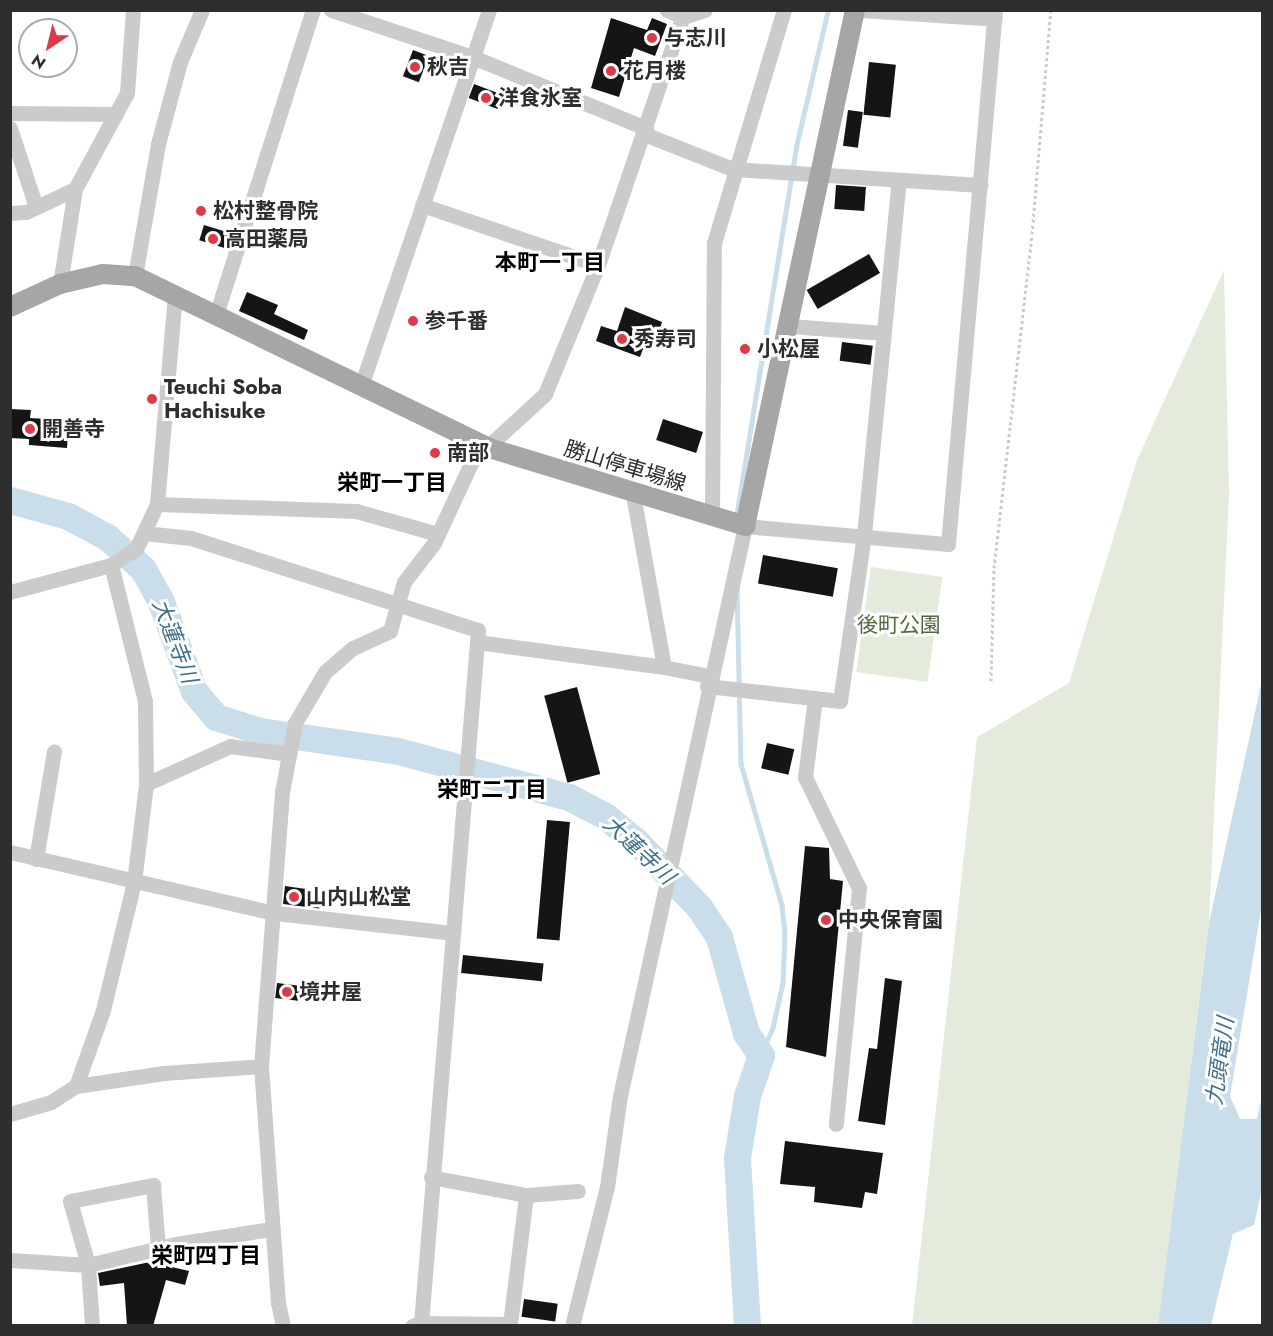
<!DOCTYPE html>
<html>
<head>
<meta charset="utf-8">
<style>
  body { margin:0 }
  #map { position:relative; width:1273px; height:1336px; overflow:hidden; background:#fff; font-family:Jost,"Noto Sans JP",sans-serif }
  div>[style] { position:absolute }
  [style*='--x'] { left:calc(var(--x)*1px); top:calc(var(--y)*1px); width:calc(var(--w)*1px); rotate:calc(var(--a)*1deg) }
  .green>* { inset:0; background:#e4ebdc; transform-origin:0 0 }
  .water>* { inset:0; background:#c9deea }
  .stream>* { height:4.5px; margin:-2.25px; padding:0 2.25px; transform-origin:2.25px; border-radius:2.25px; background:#c9deea }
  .river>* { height:27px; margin:-13.5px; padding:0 13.5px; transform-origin:13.5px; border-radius:13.5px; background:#c9deea }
  .building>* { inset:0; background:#151515; transform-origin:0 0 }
  .path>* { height:3px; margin-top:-1.5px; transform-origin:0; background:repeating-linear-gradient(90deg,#cbcbcb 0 3px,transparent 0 6px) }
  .minor>* { height:15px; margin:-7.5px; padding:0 7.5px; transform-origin:7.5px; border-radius:7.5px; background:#cbcbcb }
  .major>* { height:20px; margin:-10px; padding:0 10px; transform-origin:10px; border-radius:10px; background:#a6a6a6 }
  .dots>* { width:16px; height:16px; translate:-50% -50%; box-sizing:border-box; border:3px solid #fff; border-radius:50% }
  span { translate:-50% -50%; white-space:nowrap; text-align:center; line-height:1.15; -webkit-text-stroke:6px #fff; paint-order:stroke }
  .poi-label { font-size:21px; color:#2e2e2e; font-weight:700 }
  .left { translate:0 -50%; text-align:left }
  .street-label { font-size:21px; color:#2e2e2e }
  .park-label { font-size:21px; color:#52673e }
  .neighbourhood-label { font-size:22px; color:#000; font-weight:700 }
  .water-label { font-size:22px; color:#40708c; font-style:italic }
  .frame { position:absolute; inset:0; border:12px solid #2e2e2e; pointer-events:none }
  .north { position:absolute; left:18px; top:18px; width:60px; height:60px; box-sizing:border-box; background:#fff; border:2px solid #ababab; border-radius:50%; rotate:215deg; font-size:16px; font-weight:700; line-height:24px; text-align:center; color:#2e2e2e }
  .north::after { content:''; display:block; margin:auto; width:21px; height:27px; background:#dc3949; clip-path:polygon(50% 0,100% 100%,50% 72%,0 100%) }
</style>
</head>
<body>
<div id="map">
  <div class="green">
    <i style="clip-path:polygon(1224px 270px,1229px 494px,1209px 922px,1158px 1325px,912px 1326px,977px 737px,1069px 683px,1137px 460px)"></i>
    <i style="left:871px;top:567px;width:72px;height:106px;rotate:8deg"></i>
  </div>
  <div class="water">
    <i style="clip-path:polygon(1262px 680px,1262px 904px,1230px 1096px,1240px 1119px,1257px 1119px,1262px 1096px,1262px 1189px,1254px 1225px,1233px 1234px,1211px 1325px,1158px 1325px,1209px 923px)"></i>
  </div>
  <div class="stream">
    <i style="--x:736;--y:518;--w:376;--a:-80.8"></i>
    <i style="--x:796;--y:147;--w:141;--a:-76.9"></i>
    <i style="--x:737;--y:589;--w:175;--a:88.7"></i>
    <i style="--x:741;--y:764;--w:147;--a:73.8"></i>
    <i style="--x:782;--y:905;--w:27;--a:84"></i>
    <i style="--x:785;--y:932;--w:51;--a:92.2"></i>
    <i style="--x:783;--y:983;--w:46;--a:102.5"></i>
    <i style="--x:773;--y:1028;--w:30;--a:114"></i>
  </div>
  <div class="river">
    <i style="--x:10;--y:500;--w:60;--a:15.4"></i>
    <i style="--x:68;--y:516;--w:44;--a:28.3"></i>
    <i style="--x:107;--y:537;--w:48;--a:41.6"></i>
    <i style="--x:143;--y:569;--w:38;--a:61"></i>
    <i style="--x:161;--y:602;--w:95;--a:69.7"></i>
    <i style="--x:194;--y:691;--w:34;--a:50"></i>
    <i style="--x:216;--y:717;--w:46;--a:17.7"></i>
    <i style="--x:260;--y:731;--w:139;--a:8.2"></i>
    <i style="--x:398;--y:751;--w:177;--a:15.1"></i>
    <i style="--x:569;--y:797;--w:41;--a:27.8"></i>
    <i style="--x:605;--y:816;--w:41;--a:39.1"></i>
    <i style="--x:637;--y:842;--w:90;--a:46.4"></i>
    <i style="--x:699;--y:907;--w:36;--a:56"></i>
    <i style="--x:719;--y:937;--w:100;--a:74.3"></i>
    <i style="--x:746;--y:1033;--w:27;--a:56"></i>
    <i style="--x:761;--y:1055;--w:43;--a:108.9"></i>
    <i style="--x:747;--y:1096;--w:63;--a:99.2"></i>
    <i style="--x:737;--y:1158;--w:168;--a:86.6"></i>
  </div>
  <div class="building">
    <i style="clip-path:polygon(611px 18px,647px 30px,652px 18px,667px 24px,655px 56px,634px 48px,619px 97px,591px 88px)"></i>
    <i style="left:413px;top:50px;width:17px;height:28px;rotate:21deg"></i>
    <i style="left:869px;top:62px;width:27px;height:53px;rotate:6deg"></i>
    <i style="left:474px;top:84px;width:31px;height:15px;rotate:21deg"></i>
    <i style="left:848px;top:110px;width:15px;height:36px;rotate:8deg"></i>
    <i style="left:836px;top:185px;width:30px;height:24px;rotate:4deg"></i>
    <i style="left:204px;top:225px;width:28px;height:16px;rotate:17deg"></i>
    <i style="left:869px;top:254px;width:22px;height:72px;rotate:60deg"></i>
    <i style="clip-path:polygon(247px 292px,278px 305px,274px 314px,308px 330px,304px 340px,239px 311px)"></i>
    <i style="clip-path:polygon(625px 307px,662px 322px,655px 344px,646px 341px,640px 357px,596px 341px,601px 326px,617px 331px)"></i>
    <i style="left:842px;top:342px;width:31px;height:19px;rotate:7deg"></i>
    <i style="clip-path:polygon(10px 409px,31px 410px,30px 418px,82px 421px,81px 432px,68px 431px,67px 448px,29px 445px,29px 439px,10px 438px)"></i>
    <i style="left:663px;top:419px;width:42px;height:22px;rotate:18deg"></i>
    <i style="left:763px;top:555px;width:76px;height:29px;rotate:10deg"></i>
    <i style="left:577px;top:687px;width:90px;height:34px;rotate:75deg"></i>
    <i style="left:767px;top:743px;width:28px;height:26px;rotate:13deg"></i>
    <i style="left:547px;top:820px;width:23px;height:119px;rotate:5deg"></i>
    <i style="clip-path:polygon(805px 846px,829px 848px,830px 879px,843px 881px,826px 1057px,786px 1047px)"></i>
    <i style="clip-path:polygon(285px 886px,313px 890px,313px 895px,324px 897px,323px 909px,283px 904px)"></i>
    <i style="left:463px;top:955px;width:81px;height:18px;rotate:6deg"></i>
    <i style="clip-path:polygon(885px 978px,902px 981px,885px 1125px,858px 1121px,869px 1048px,877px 1049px)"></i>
    <i style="left:277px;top:983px;width:23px;height:15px;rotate:7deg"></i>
    <i style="clip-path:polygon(785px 1141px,883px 1153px,877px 1194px,865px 1192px,862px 1208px,814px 1202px,815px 1187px,780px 1184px)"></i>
    <i style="clip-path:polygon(150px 1262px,189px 1271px,185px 1285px,166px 1280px,153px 1326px,127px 1326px,124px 1283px,100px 1286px,98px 1273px)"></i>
    <i style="left:524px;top:1299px;width:34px;height:18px;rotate:8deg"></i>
  </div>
  <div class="path">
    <i style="--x:991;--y:681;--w:113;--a:-88.5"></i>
    <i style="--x:994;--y:568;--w:336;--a:-83.5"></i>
    <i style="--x:1032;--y:234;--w:225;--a:-85.2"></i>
  </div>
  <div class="minor">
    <i style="--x:331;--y:10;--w:152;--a:18.4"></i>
    <i style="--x:475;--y:58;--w:185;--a:22.3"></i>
    <i style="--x:667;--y:10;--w:17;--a:24"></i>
    <i style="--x:683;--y:17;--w:23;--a:-18"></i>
    <i style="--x:861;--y:10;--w:134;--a:3.8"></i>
    <i style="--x:10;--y:113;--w:106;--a:0.5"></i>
    <i style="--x:10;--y:128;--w:83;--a:71.8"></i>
    <i style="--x:644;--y:134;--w:96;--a:21.5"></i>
    <i style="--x:733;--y:169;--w:248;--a:3.7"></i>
    <i style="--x:422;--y:205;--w:186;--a:18.8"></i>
    <i style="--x:10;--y:213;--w:16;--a:-4"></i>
    <i style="--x:26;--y:212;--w:54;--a:-25.1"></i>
    <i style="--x:135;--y:276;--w:134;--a:-80.1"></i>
    <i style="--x:158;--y:144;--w:85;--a:-75"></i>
    <i style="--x:180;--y:62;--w:56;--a:-67.1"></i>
    <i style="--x:60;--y:284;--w:96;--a:-81"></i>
    <i style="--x:75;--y:189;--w:109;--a:-61.6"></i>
    <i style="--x:127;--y:93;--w:83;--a:-85.9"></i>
    <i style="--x:216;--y:315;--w:320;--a:-72.4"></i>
    <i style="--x:789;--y:326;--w:95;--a:4.2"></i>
    <i style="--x:361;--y:386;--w:397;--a:-71.2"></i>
    <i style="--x:157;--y:504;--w:199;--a:2"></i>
    <i style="--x:356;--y:511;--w:85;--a:15.7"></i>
    <i style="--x:712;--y:517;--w:274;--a:-89.6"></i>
    <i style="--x:714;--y:243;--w:243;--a:-73.3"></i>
    <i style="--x:144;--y:533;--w:47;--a:6.1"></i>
    <i style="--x:191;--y:538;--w:301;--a:17.8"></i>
    <i style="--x:478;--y:630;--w:695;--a:94.7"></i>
    <i style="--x:421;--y:1323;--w:9;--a:162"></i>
    <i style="--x:10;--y:592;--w:105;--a:-15"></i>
    <i style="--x:111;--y:565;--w:30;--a:-33"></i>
    <i style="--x:136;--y:549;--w:50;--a:-65"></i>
    <i style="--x:157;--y:504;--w:211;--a:-85.1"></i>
    <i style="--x:477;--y:642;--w:189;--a:7.6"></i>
    <i style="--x:664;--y:667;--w:175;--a:-100.2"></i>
    <i style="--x:664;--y:667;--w:46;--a:11.3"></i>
    <i style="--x:707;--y:686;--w:134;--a:6.4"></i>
    <i style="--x:840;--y:701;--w:168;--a:-81.8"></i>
    <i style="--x:864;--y:535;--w:357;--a:-84.4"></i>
    <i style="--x:815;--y:698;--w:80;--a:97.2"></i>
    <i style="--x:805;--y:777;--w:123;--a:64.1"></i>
    <i style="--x:859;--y:888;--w:237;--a:95.6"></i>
    <i style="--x:146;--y:784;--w:92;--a:-24.3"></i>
    <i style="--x:230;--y:746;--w:60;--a:7.7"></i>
    <i style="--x:10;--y:852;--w:272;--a:13"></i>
    <i style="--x:275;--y:913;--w:178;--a:6.4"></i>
    <i style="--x:36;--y:859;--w:109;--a:-80.5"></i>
    <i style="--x:76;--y:1086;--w:81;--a:-70.4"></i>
    <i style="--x:103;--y:1010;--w:132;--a:-76.4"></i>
    <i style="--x:134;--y:882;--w:99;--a:-83"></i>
    <i style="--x:146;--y:784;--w:83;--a:-90.7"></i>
    <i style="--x:145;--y:701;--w:140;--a:-104"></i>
    <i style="--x:10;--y:1114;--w:43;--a:-16.3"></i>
    <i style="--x:51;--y:1102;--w:30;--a:-33"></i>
    <i style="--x:76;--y:1086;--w:89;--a:-8.4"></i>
    <i style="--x:164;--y:1073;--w:97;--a:-4.1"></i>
    <i style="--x:431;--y:1177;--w:97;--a:10.7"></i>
    <i style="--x:526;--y:1195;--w:52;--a:-4.4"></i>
    <i style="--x:10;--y:1260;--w:78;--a:3.7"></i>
    <i style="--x:88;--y:1265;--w:90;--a:-13.4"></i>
    <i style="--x:176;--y:1244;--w:96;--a:-9"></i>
    <i style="--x:421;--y:1323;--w:89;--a:0.6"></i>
    <i style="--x:510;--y:1324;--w:130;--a:-82.9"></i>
    <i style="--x:92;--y:1326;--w:61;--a:-93.8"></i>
    <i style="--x:88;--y:1265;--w:66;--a:-105.7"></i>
    <i style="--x:70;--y:1201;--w:85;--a:-10.9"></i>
    <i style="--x:153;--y:1185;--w:63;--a:85.5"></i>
    <i style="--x:283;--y:1326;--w:24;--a:-102"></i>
    <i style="--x:278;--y:1303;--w:238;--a:-94.1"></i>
    <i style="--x:261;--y:1066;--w:275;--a:-85.6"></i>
    <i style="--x:282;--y:792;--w:70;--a:-79.3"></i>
    <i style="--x:295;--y:723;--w:59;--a:-59.5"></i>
    <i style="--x:325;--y:672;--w:37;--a:-41"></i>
    <i style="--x:353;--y:648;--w:41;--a:-24.7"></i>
    <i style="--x:390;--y:631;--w:51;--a:-74.1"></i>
    <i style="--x:404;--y:582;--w:49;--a:-52.4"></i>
    <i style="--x:434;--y:543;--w:90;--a:-65.1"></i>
    <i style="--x:472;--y:461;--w:99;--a:-42.5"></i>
    <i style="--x:545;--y:394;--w:139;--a:-67.7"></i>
    <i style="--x:598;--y:265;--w:269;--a:-71.2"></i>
    <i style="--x:572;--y:1326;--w:143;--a:-75.9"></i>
    <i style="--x:607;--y:1187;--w:92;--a:-81.9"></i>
    <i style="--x:620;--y:1096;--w:584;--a:-77.63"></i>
    <i style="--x:745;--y:526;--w:204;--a:5.1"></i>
    <i style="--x:948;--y:544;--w:536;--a:-84.97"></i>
  </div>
  <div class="major">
    <i style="--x:10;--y:307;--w:55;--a:-24.7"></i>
    <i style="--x:60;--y:284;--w:44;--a:-13.1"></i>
    <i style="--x:103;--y:274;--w:32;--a:4"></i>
    <i style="--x:135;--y:276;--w:394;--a:25.9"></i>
    <i style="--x:489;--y:448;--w:268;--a:16.9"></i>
    <i style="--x:745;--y:526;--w:528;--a:-77.97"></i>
  </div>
  <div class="dots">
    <i style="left:652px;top:38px;background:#dc3949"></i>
    <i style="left:415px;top:67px;background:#dc3949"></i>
    <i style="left:611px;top:71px;background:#dc3949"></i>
    <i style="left:486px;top:98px;background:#dc3949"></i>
    <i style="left:201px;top:211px;background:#dc3949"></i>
    <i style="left:213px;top:239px;background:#dc3949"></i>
    <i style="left:413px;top:321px;background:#dc3949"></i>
    <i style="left:622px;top:339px;background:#dc3949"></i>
    <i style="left:745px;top:349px;background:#dc3949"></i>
    <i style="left:152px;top:399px;background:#dc3949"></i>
    <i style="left:30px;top:429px;background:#dc3949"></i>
    <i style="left:435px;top:453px;background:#dc3949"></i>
    <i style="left:294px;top:897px;background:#dc3949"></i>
    <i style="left:826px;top:920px;background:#dc3949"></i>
    <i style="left:287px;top:992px;background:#dc3949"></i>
  </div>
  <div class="poi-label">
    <span class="left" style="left:664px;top:38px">与志川</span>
    <span class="left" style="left:427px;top:67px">秋吉</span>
    <span class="left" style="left:623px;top:71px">花月楼</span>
    <span class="left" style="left:498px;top:98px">洋食氷室</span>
    <span class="left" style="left:213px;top:211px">松村整骨院</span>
    <span class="left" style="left:225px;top:239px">高田薬局</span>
    <span class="left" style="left:425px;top:321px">参千番</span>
    <span class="left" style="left:634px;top:339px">秀寿司</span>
    <span class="left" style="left:757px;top:349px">小松屋</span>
    <span class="left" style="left:164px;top:399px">Teuchi Soba<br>Hachisuke</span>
    <span class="left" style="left:42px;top:429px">開善寺</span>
    <span class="left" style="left:447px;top:453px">南部</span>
    <span class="left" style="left:306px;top:897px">山内山松堂</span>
    <span class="left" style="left:838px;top:920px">中央保育園</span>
    <span class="left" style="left:299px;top:992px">境井屋</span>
  </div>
  <div class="street-label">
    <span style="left:625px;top:466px;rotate:17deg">勝山停車場線</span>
  </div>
  <div class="park-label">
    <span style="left:899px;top:625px">後町公園</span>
  </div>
  <div class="neighbourhood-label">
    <span style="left:550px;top:263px">本町一丁目</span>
    <span style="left:392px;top:483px">栄町一丁目</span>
    <span style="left:492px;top:790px">栄町二丁目</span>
    <span style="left:206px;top:1256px">栄町四丁目</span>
  </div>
  <div class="water-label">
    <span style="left:175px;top:641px;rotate:69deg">大蓮寺川</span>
    <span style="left:639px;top:850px;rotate:43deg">大蓮寺川</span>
    <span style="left:1220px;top:1061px;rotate:-82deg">九頭竜川</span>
  </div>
  <div class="frame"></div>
  <div class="north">N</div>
</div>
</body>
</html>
